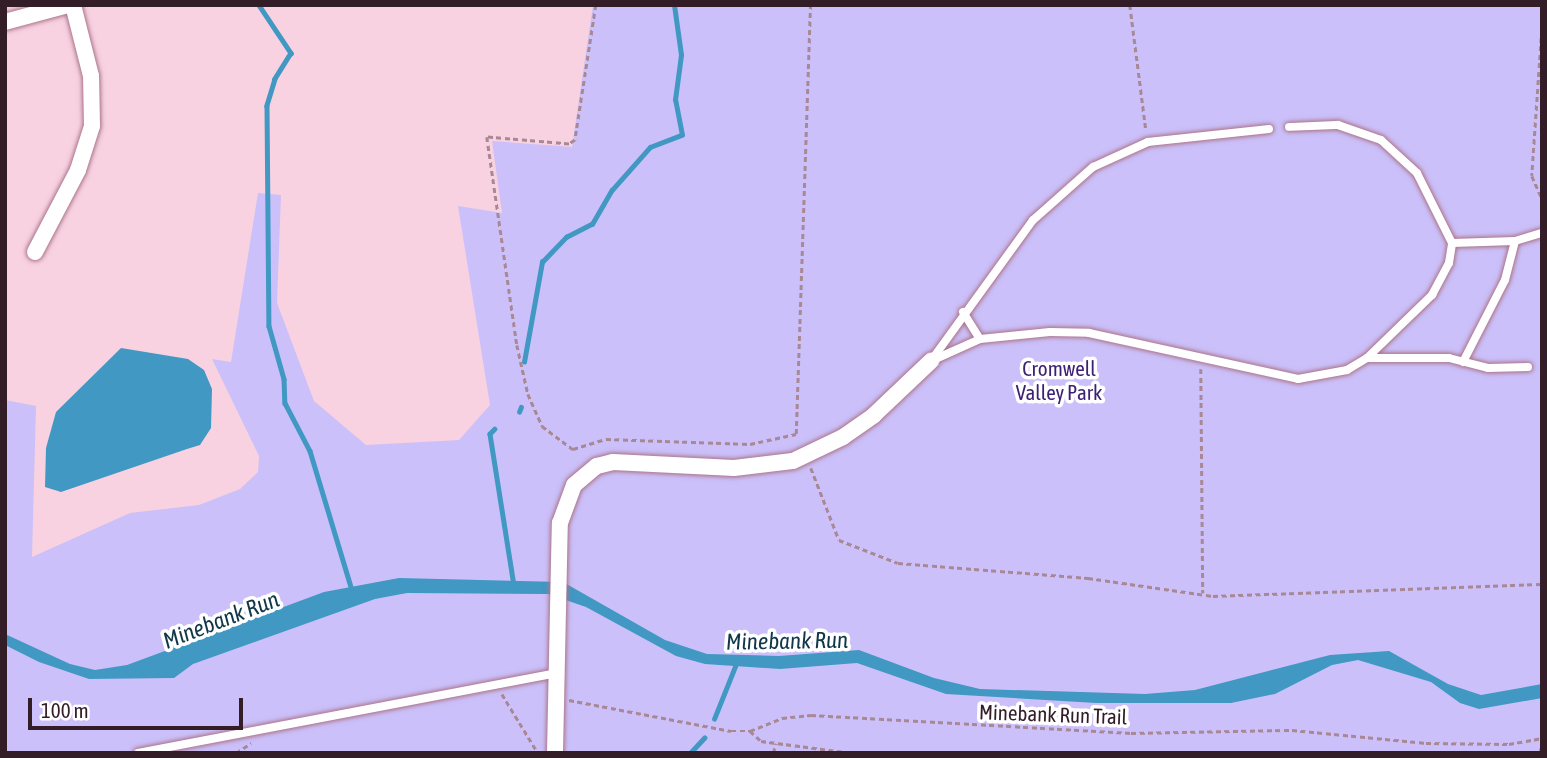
<!DOCTYPE html>
<html>
<head>
<meta charset="utf-8">
<style>
  body { margin:0 }
  #map { position:relative; width:1547px; height:758px; overflow:hidden; background:#f8d2e1; font-family:"Asap Condensed",sans-serif }
  div>[style] { position:absolute }
  [style*='--x'] { left:calc(var(--x)*1px); top:calc(var(--y)*1px); width:calc(var(--w)*1px); rotate:calc(var(--a)*1deg) }
  .green>* { inset:0; background:#cbc0f9 }
  .water>* { inset:0; background:#4098c3 }
  .stream>* { height:4.5px; margin:-2.25px; padding:0 2.25px; transform-origin:2.25px; border-radius:2.25px; background:#4098c3 }
  .path>* { height:2.5px; margin-top:-1.25px; transform-origin:0; background:repeating-linear-gradient(90deg,#a88895 0 5px,transparent 0 8.5px) }
  .roads { filter:drop-shadow(0 0 2px #ac748b) drop-shadow(0 0 2px #ac748b) }
  .service>* { height:8px; margin:-4px; padding:0 4px; transform-origin:4px; border-radius:4px; background:#fff }
  .minor>* { height:16px; margin:-8px; padding:0 8px; transform-origin:8px; border-radius:8px; background:#fff }
  span { translate:-50% -50%; white-space:nowrap; text-align:center; line-height:1.15; -webkit-text-stroke:7px #fff; paint-order:stroke }
  .park-label { font-size:21px; color:#3c2074 }
  .street-label { font-size:21px; color:#331d26 }
  .water-label { font-size:23px; color:#0f3649; font-style:italic }
  .frame { position:absolute; inset:0; border:7px solid #331d26; pointer-events:none }
  .scale { position:absolute; left:28px; top:698px; width:215px; height:32px; box-sizing:border-box; border:4px solid #331d26; border-top:0; padding-left:9px; font-size:21px; line-height:24px; white-space:nowrap; color:#331d26; -webkit-text-stroke:5px #fff; paint-order:stroke }
</style>
</head>
<body>
<div id="map">
  <div class="green">
    <i style="clip-path:polygon(593px 5px,1542px 5px,1542px 753px,5px 753px,5px 400px,36px 406px,32px 557px,130px 513px,199px 505px,240px 489px,258px 472px,259px 456px,212px 359px,231px 362px,258px 193px,281px 195px,277px 303px,314px 401px,366px 445px,459px 440px,490px 405px,458px 206px,502px 213px,492px 141px,572px 147px)"></i>
  </div>
  <div class="water">
    <i style="clip-path:polygon(121px 348px,188px 359px,204px 370px,212px 389px,211px 428px,200px 445px,187px 449px,61px 492px,45px 487px,46px 448px,56px 412px)"></i>
    <i style="clip-path:polygon(399px 578px,563px 582px,665px 640px,707px 654px,779px 656px,859px 650px,934px 678px,980px 689px,1145px 694px,1195px 690px,1330px 655px,1389px 651px,1448px 684px,1481px 695px,1542px 684px,1542px 698px,1479px 709px,1460px 703px,1431px 682px,1358px 660px,1332px 665px,1275px 694px,1231px 703px,1096px 703px,946px 694px,857px 663px,780px 669px,705px 664px,676px 656px,586px 607px,548px 594px,407px 593px,375px 599px,193px 664px,174px 678px,89px 679px,39px 662px,5px 645px,5px 634px,70px 664px,95px 670px,127px 665px,324px 592px)"></i>
  </div>
  <div class="stream">
    <i style="--x:259;--y:5;--w:58;--a:56.3"></i>
    <i style="--x:291;--y:53;--w:31;--a:122"></i>
    <i style="--x:275;--y:79;--w:28;--a:107"></i>
    <i style="--x:267;--y:106;--w:220;--a:89.5"></i>
    <i style="--x:269;--y:326;--w:55;--a:74.2"></i>
    <i style="--x:284;--y:379;--w:24;--a:88"></i>
    <i style="--x:285;--y:403;--w:54;--a:62.5"></i>
    <i style="--x:310;--y:451;--w:142;--a:73.2"></i>
    <i style="--x:524;--y:362;--w:102;--a:-79.8"></i>
    <i style="--x:542;--y:262;--w:35;--a:-46"></i>
    <i style="--x:566;--y:237;--w:29;--a:-27"></i>
    <i style="--x:592;--y:224;--w:39;--a:-60"></i>
    <i style="--x:612;--y:190;--w:57;--a:-48.5"></i>
    <i style="--x:650;--y:147;--w:34;--a:-21"></i>
    <i style="--x:682;--y:135;--w:36;--a:-101"></i>
    <i style="--x:675;--y:100;--w:45;--a:-82.4"></i>
    <i style="--x:681;--y:55;--w:50;--a:-98"></i>
    <i style="--x:519;--y:412;--w:5;--a:-68"></i>
    <i style="--x:495;--y:429;--w:7;--a:135"></i>
    <i style="--x:490;--y:434;--w:153;--a:81"></i>
    <i style="--x:714;--y:719;--w:59;--a:-68.2"></i>
    <i style="--x:690;--y:753;--w:21;--a:-47"></i>
  </div>
  <div class="path">
    <i style="--x:596;--y:5;--w:137;--a:98.8"></i>
    <i style="--x:575;--y:140;--w:7;--a:146"></i>
    <i style="--x:569;--y:144;--w:82;--a:-175.1"></i>
    <i style="--x:487;--y:137;--w:210;--a:81.8"></i>
    <i style="--x:517;--y:345;--w:50;--a:77.3"></i>
    <i style="--x:528;--y:394;--w:35;--a:66"></i>
    <i style="--x:542;--y:426;--w:39;--a:37"></i>
    <i style="--x:573;--y:449;--w:34;--a:-17"></i>
    <i style="--x:606;--y:439;--w:144;--a:2"></i>
    <i style="--x:750;--y:444;--w:47;--a:-12.3"></i>
    <i style="--x:796;--y:434;--w:429;--a:-88.1"></i>
    <i style="--x:1130;--y:5;--w:126;--a:82.7"></i>
    <i style="--x:1542;--y:29;--w:147;--a:93.9"></i>
    <i style="--x:1532;--y:176;--w:24;--a:66"></i>
    <i style="--x:1201;--y:369;--w:224;--a:89.5"></i>
    <i style="--x:811;--y:468;--w:77;--a:68.7"></i>
    <i style="--x:839;--y:540;--w:63;--a:21.3"></i>
    <i style="--x:898;--y:563;--w:191;--a:4.5"></i>
    <i style="--x:1088;--y:578;--w:126;--a:8.2"></i>
    <i style="--x:1213;--y:596;--w:329;--a:-2.1"></i>
    <i style="--x:502;--y:694;--w:69;--a:58.6"></i>
    <i style="--x:569;--y:700;--w:165;--a:10.8"></i>
    <i style="--x:731;--y:731;--w:19;--a:0"></i>
    <i style="--x:750;--y:731;--w:35;--a:-22"></i>
    <i style="--x:782;--y:718;--w:29;--a:-6"></i>
    <i style="--x:811;--y:715;--w:321;--a:3.2"></i>
    <i style="--x:1131;--y:733;--w:161;--a:-1.1"></i>
    <i style="--x:1292;--y:730;--w:135;--a:5.5"></i>
    <i style="--x:1426;--y:743;--w:83;--a:0.7"></i>
    <i style="--x:1509;--y:744;--w:34;--a:-10"></i>
    <i style="--x:750;--y:731;--w:15;--a:42"></i>
    <i style="--x:761;--y:741;--w:92;--a:7.5"></i>
    <i style="--x:236;--y:753;--w:18;--a:-34"></i>
    <i style="--x:773;--y:753;--w:10;--a:-73"></i>
    <i style="--x:1540;--y:753;--w:14;--a:-82"></i>
  </div>
  <div class="roads">
    <div class="service">
      <i style="--x:1269;--y:129;--w:122;--a:173.9"></i>
      <i style="--x:1148;--y:142;--w:60;--a:155.6"></i>
      <i style="--x:1093;--y:167;--w:80;--a:138.5"></i>
      <i style="--x:1033;--y:220;--w:174;--a:125.9"></i>
      <i style="--x:931;--y:361;--w:54;--a:-24.2"></i>
      <i style="--x:980;--y:339;--w:70;--a:-5.7"></i>
      <i style="--x:1050;--y:332;--w:39;--a:1"></i>
      <i style="--x:1089;--y:333;--w:214;--a:12.4"></i>
      <i style="--x:1298;--y:379;--w:50;--a:-10.4"></i>
      <i style="--x:1347;--y:370;--w:23;--a:-31"></i>
      <i style="--x:1367;--y:358;--w:91;--a:-44.1"></i>
      <i style="--x:1432;--y:295;--w:36;--a:-62"></i>
      <i style="--x:1449;--y:263;--w:20;--a:-81"></i>
      <i style="--x:1452;--y:243;--w:78;--a:-116.6"></i>
      <i style="--x:1417;--y:173;--w:49;--a:-137.5"></i>
      <i style="--x:1381;--y:140;--w:46;--a:-160.8"></i>
      <i style="--x:1338;--y:125;--w:49;--a:177.7"></i>
      <i style="--x:1452;--y:243;--w:63;--a:-1.8"></i>
      <i style="--x:1515;--y:241;--w:28;--a:-17"></i>
      <i style="--x:963;--y:312;--w:32;--a:58"></i>
      <i style="--x:1367;--y:358;--w:82;--a:0"></i>
      <i style="--x:1449;--y:358;--w:40;--a:14.4"></i>
      <i style="--x:1488;--y:368;--w:40;--a:-1.4"></i>
      <i style="--x:1463;--y:362;--w:92;--a:-62.9"></i>
      <i style="--x:1505;--y:280;--w:40;--a:-75.6"></i>
      <i style="--x:138;--y:753;--w:428;--a:-10.8"></i>
    </div>
    <div class="minor">
      <i style="--x:5;--y:22;--w:65;--a:-15.1"></i>
      <i style="--x:35;--y:252;--w:93;--a:-62.3"></i>
      <i style="--x:78;--y:170;--w:46;--a:-72.3"></i>
      <i style="--x:92;--y:126;--w:50;--a:-91.1"></i>
      <i style="--x:91;--y:76;--w:73;--a:-104.2"></i>
      <i style="--x:555;--y:753;--w:230;--a:-88.8"></i>
      <i style="--x:560;--y:523;--w:40;--a:-69.8"></i>
      <i style="--x:574;--y:485;--w:30;--a:-40"></i>
      <i style="--x:597;--y:466;--w:16;--a:-14"></i>
      <i style="--x:613;--y:462;--w:121;--a:2.8"></i>
      <i style="--x:734;--y:468;--w:59;--a:-6.8"></i>
      <i style="--x:793;--y:461;--w:55;--a:-25.6"></i>
      <i style="--x:843;--y:437;--w:38;--a:-35"></i>
      <i style="--x:874;--y:415;--w:79;--a:-43.5"></i>
    </div>
  </div>
  <div class="park-label">
    <span style="left:1059px;top:380px">Cromwell<br>Valley Park</span>
  </div>
  <div class="street-label">
    <span style="left:1053px;top:714px;rotate:2deg">Minebank Run Trail</span>
  </div>
  <div class="water-label">
    <span style="left:221px;top:620px;rotate:-21deg">Minebank Run</span>
    <span style="left:787px;top:641px;rotate:-1deg">Minebank Run</span>
  </div>
  <div class="frame"></div>
  <div class="scale">100 m</div>
</div>
</body>
</html>
